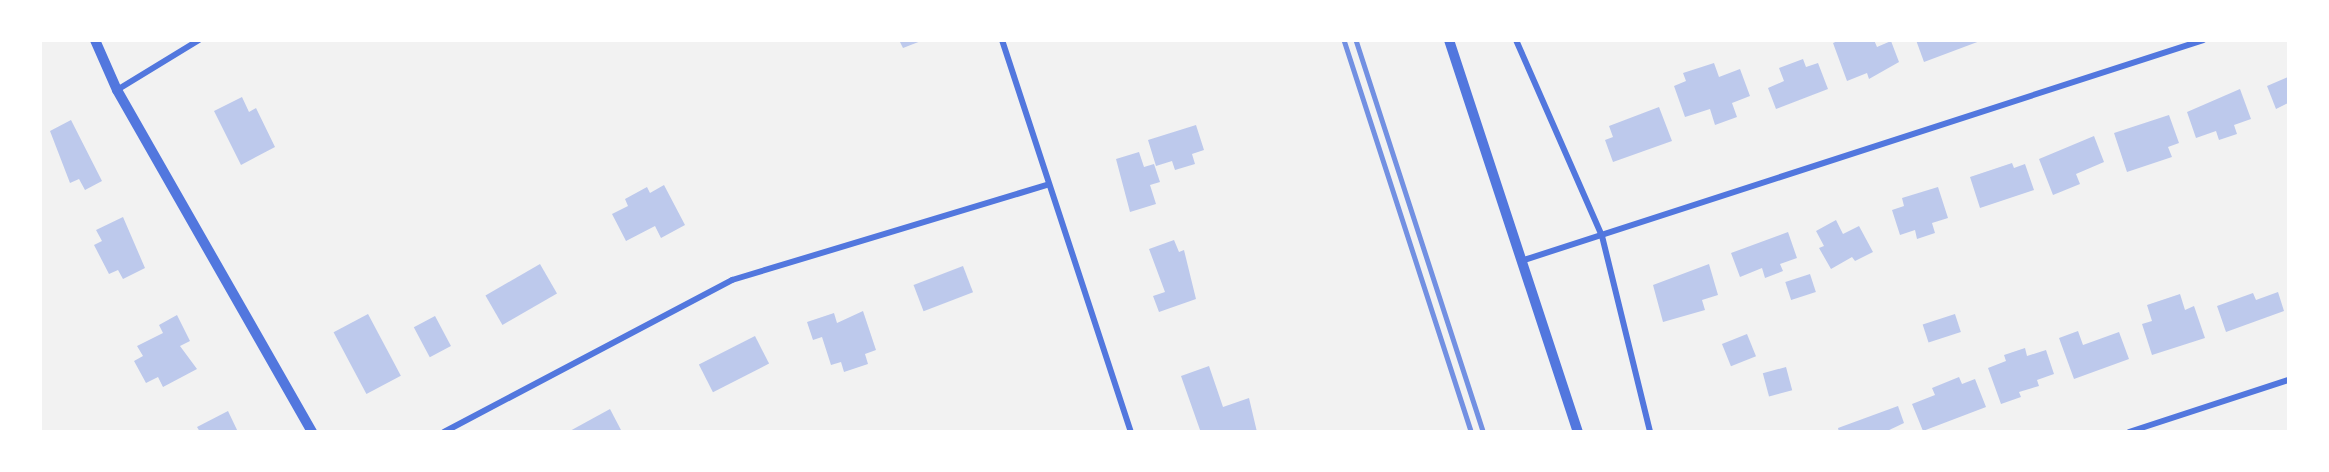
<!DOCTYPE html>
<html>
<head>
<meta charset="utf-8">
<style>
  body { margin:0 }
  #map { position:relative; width:2329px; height:472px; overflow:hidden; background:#f2f2f2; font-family:Commissioner,sans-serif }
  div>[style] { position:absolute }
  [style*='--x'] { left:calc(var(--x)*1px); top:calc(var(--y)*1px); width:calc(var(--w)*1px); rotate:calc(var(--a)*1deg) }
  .building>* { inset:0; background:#bdc9ec; transform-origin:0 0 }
  .minor>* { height:6px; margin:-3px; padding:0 3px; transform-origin:3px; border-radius:3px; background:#5277de }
  .tertiary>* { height:10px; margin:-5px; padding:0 5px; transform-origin:5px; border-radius:5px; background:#5277de }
  .rail>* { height:4.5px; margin:-2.25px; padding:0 2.25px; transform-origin:2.25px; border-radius:2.25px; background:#7290e2 }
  span { translate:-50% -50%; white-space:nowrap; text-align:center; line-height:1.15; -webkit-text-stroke:6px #fff; paint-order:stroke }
  .frame { position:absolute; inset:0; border:42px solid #fff; pointer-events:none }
</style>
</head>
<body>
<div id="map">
  <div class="building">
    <i style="clip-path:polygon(899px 40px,921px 40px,921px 41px,903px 48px)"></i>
    <i style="clip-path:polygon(1840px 40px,1874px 40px,1877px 47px,1891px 41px,1899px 62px,1869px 79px,1867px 73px,1847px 81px,1833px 43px)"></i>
    <i style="clip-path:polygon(1916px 40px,1980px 40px,1980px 41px,1924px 62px)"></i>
    <i style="clip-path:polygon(1803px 59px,1806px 67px,1818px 63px,1828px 89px,1776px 109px,1768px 88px,1784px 81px,1779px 68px)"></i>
    <i style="clip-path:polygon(1714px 63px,1719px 77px,1740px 69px,1750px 96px,1732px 103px,1737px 117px,1715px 125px,1710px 109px,1685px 117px,1674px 86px,1686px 81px,1683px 73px)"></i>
    <i style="clip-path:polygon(2288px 77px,2288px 103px,2276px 109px,2267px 86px)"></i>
    <i style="clip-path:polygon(2240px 89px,2251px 119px,2234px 125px,2237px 134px,2219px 140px,2216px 131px,2196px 138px,2187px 112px)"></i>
    <i style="clip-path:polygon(242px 97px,249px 112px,256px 108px,275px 147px,241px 165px,214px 111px)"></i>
    <i style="clip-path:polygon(1659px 107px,1672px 141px,1613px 162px,1605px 140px,1613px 137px,1609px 126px)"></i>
    <i style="clip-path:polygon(2169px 115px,2179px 143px,2168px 147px,2172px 157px,2127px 172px,2114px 133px)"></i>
    <i style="clip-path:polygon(71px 120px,102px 181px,85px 190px,79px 179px,70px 183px,50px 131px)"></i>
    <i style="clip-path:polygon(1196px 125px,1204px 150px,1192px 154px,1195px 164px,1175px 170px,1172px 161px,1156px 166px,1148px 140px)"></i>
    <i style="clip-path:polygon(2094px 136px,2104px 162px,2076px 174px,2080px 184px,2053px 195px,2039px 159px)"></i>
    <i style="clip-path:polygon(1139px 152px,1144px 167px,1154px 164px,1160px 182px,1150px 185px,1156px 204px,1130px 212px,1116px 159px)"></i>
    <i style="clip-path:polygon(2012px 163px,2014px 168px,2025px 164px,2034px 190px,1980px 208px,1970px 177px)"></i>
    <i style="clip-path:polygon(664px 185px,685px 225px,661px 238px,655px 226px,626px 241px,612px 214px,628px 206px,625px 199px,647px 187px,650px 193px)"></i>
    <i style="clip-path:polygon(1938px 187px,1948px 218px,1932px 223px,1935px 233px,1917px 239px,1915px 230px,1900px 235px,1892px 210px,1904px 206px,1902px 198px)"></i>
    <i style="clip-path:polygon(123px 217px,145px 268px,123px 279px,118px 270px,109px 274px,94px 245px,102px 241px,96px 230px)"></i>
    <i style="clip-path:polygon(1836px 220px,1843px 234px,1859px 226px,1873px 252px,1855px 261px,1852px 257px,1831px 269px,1819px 248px,1824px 246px,1816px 231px)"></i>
    <i style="clip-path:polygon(1788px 232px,1797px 258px,1780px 264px,1783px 271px,1765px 278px,1762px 268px,1740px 277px,1731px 253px)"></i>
    <i style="clip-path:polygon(1174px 240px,1179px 252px,1184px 250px,1196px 299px,1159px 312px,1153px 296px,1165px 292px,1149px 249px)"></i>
    <i style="left:540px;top:264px;width:34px;height:63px;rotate:60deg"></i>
    <i style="clip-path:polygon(1709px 264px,1718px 295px,1702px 300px,1705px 310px,1663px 322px,1653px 285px)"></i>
    <i style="left:963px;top:266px;width:28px;height:53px;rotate:69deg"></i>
    <i style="left:1810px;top:274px;width:19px;height:26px;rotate:72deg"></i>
    <i style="clip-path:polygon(2278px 292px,2284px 311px,2226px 332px,2217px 306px,2253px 293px,2256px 300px)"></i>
    <i style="clip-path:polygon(2180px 294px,2185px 310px,2194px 306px,2205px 338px,2152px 355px,2142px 324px,2152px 321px,2147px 305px)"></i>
    <i style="clip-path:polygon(863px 311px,876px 350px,865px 354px,868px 364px,844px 372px,841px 362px,831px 365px,822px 337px,813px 340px,807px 322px,834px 313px,837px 323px)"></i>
    <i style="left:368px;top:314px;width:70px;height:39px;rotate:62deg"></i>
    <i style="left:1955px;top:314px;width:19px;height:34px;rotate:72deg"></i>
    <i style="clip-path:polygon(177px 315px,190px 341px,180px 346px,197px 369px,163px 387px,158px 377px,146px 383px,134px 361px,143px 356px,137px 346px,163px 333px,159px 325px)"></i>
    <i style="left:435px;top:316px;width:34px;height:24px;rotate:62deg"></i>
    <i style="clip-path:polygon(2078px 331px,2083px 345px,2119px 332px,2129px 359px,2074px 379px,2059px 338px)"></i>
    <i style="left:1747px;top:334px;width:24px;height:27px;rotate:68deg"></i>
    <i style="left:755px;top:336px;width:31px;height:63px;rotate:63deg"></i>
    <i style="clip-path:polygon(2025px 348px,2027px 356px,2046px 350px,2054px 374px,2037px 380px,2039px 386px,2019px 392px,2021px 397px,2001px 404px,1988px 368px,2006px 361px,2004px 355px)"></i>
    <i style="clip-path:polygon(1209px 366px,1223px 407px,1249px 398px,1257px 432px,1200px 430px,1181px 376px)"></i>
    <i style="left:1786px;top:367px;width:24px;height:24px;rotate:75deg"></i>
    <i style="clip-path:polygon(1959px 377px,1962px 384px,1975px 379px,1986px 407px,1923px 431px,1912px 404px,1935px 395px,1932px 388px)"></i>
    <i style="clip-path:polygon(1898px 406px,1904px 423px,1885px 432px,1839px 432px,1838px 428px)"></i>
    <i style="clip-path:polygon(610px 409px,622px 432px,568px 432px)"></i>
    <i style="clip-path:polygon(228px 411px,238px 432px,200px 432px,197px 427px)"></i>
  </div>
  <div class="minor">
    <i style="--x:1002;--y:40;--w:413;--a:71.8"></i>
    <i style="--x:1516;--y:40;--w:214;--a:66.3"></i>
    <i style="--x:1602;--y:236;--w:202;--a:76.2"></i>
    <i style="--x:117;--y:90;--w:96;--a:-31.4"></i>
    <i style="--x:1521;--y:261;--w:717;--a:-17.95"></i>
    <i style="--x:444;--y:432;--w:326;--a:-27.8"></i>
    <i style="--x:732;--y:280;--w:329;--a:-16.8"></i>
    <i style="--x:2129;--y:432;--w:167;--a:-18.1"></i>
  </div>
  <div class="tertiary">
    <i style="--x:95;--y:40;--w:55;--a:66.3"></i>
    <i style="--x:117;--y:90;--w:394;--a:60.3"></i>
    <i style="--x:1449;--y:40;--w:413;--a:71.8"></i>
  </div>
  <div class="rail">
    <i style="--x:1344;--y:40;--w:412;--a:72"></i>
    <i style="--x:1356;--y:40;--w:412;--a:72"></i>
  </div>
  <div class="frame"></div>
</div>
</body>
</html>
